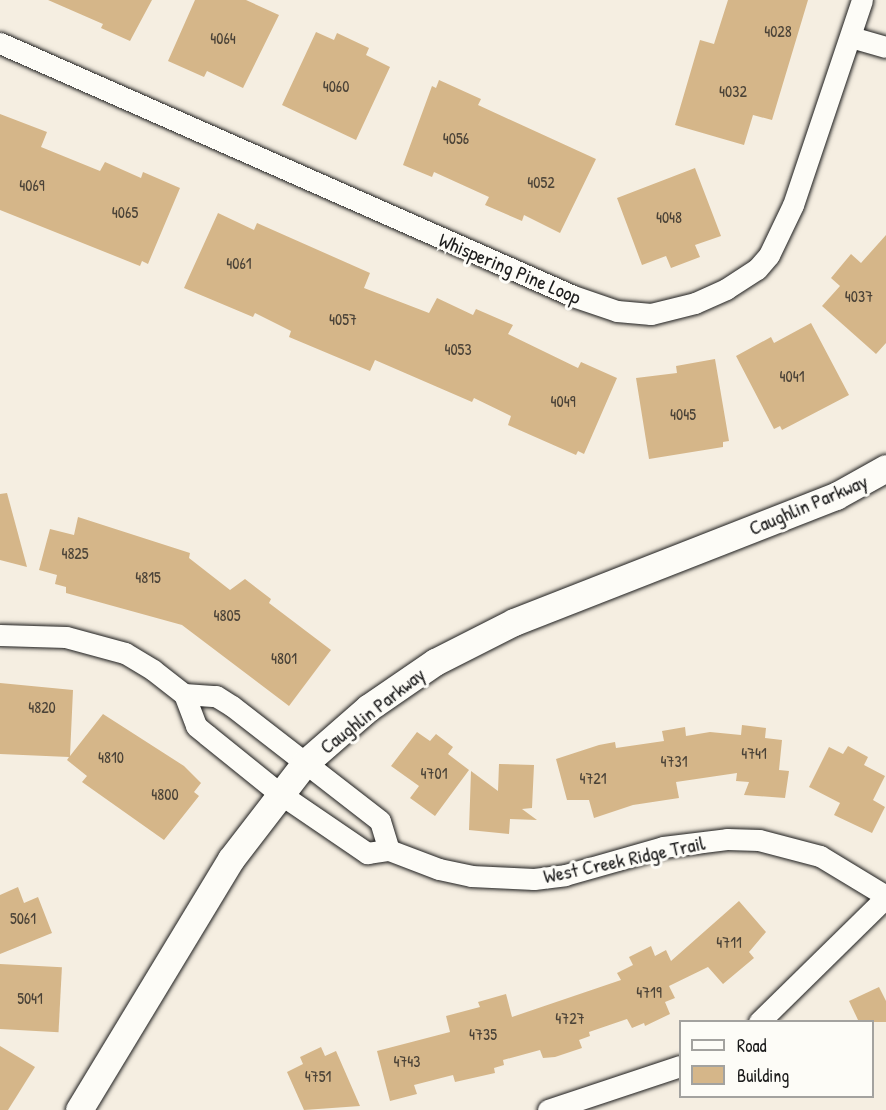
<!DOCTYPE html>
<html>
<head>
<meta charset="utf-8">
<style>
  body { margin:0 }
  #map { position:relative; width:886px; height:1110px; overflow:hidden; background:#f5eee1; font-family:"Patrick Hand",sans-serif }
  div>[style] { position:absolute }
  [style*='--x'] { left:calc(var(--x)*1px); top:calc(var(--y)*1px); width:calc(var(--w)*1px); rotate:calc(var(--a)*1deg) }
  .building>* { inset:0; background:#d5b689; transform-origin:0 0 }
  .roads { filter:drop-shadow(0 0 2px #1c1c1c) drop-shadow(0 0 2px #1c1c1c) }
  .minor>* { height:21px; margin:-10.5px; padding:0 10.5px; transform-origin:10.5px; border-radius:10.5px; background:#fdfcf7 }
  .tertiary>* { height:27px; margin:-13.5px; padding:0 13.5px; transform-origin:13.5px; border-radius:13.5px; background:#fdfcf7 }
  span { translate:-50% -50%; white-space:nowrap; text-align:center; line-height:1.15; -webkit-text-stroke:6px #fdfcf7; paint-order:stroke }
  .number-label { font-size:16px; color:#4a4237 }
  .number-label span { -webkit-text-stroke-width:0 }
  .street-label { font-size:20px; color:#1c1c1c }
  .legend { position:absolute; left:679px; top:1020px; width:195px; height:78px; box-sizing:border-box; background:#fdfcf7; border:2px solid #a3a29f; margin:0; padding:8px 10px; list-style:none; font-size:18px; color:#1c1c1c }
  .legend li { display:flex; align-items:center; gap:12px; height:30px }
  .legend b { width:30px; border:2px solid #a3a29f }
</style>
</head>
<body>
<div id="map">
  <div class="building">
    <i style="clip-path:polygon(48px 0,152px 0,130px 41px,101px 28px,103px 24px)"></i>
    <i style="clip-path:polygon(195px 0,246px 0,279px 15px,243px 88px,207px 71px,204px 77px,168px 61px)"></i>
    <i style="clip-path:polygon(728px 0,808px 0,772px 120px,753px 115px,744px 145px,675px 125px,700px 40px,714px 44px)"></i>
    <i style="clip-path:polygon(316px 32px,334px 40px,337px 33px,369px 48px,366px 55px,390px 67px,356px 140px,282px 105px)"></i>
    <i style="clip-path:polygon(439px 80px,481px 99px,478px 105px,596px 159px,560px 233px,524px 215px,522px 221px,485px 205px,489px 197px,434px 172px,432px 177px,403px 165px,432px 86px,436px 88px)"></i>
    <i style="clip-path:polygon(0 114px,47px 132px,41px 147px,100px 171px,105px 162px,141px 178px,143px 172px,180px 188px,148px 264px,142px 261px,140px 266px,0 210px)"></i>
    <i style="clip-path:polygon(695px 168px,721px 236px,695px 245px,700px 257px,671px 268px,666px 256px,642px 265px,617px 198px)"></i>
    <i style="clip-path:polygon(218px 213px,254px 230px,257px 223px,370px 273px,364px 288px,429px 313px,437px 298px,473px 315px,476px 309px,513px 325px,508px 334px,578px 368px,581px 362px,617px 378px,584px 454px,578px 451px,576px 455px,508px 425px,511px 416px,474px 398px,472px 402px,375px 360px,370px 371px,289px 337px,291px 331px,255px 313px,253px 317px,184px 288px)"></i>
    <i style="clip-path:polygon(886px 235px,886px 343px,876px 354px,822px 306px,840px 286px,831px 278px,851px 254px,861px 263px)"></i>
    <i style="clip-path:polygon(811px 323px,849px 395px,782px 430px,780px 426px,774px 429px,736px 356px,771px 337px,774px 343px)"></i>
    <i style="clip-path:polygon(715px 359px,729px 441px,723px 442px,723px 447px,649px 459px,636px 378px,677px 373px,676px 366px)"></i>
    <i style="clip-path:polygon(7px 493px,27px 567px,0 560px,0 494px)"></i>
    <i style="clip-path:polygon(78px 517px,190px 553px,189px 558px,230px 590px,245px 579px,271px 599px,269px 603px,331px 650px,289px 706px,182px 625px,66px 593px,66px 587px,55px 584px,57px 575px,39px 570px,50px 529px,74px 535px)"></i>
    <i style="clip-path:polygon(0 683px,73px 690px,70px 756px,103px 714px,184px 766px,201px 783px,194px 792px,199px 796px,164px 840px,82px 782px,87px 776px,67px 760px,69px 757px,0 754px)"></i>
    <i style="clip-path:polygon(742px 725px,766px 728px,765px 738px,782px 740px,779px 770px,789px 771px,785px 798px,744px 795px,749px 782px,736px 781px,737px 773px,676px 782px,679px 798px,633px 805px,594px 818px,589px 800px,567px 800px,556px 759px,599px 745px,615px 742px,616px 748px,664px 741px,662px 731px,685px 727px,686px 736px,710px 732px,741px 735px)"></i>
    <i style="clip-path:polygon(417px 732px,430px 741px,436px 734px,453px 747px,448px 754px,469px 770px,435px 816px,410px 798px,419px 786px,391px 766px)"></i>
    <i style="clip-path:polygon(848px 746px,868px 757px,864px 765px,885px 776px,873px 800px,885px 807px,872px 833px,834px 815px,840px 803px,809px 787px,829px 747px,843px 754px)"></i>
    <i style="clip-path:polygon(499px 764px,534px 765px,532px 808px,522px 809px,537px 820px,510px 819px,509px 834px,469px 830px,471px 771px,498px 791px)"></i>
    <i style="clip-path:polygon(18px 887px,24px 903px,38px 897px,52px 933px,0 954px,0 895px)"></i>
    <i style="clip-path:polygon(739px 901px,766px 932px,749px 952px,754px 958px,723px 984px,708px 967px,669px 986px,675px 998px,665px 1002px,670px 1014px,645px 1026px,644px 1023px,632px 1028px,627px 1019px,589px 1032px,590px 1036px,579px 1040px,582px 1048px,555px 1057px,543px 1058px,540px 1050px,503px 1060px,504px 1065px,494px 1068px,495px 1073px,455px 1082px,453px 1075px,414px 1085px,417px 1094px,390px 1101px,377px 1051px,450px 1032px,446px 1016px,480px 1007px,478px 1002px,506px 994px,512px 1017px,621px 980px,617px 973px,633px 965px,629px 957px,651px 946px,655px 956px,666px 950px,671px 961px)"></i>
    <i style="left:0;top:964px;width:62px;height:65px;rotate:3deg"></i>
    <i style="clip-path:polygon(879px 987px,886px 1001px,886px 1022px,859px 1022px,849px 1001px)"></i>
    <i style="clip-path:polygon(0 1046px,35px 1067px,8px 1110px,0 1110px)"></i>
    <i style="clip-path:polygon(321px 1047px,325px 1056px,336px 1051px,360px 1106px,304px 1110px,287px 1072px,303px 1064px,300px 1057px)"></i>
  </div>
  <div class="roads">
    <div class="minor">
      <i style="--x:851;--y:37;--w:36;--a:16"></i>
      <i style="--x:0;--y:43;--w:626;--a:23.82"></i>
      <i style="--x:573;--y:296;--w:46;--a:18.8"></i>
      <i style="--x:617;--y:311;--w:34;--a:5"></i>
      <i style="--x:651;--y:314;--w:45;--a:-14"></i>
      <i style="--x:695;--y:303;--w:34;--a:-24"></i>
      <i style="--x:726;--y:289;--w:37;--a:-33"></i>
      <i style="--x:757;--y:269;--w:18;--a:-49"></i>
      <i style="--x:769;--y:255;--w:55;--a:-64.4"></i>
      <i style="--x:793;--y:205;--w:216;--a:-71.4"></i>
      <i style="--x:0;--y:635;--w:66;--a:1.7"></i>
      <i style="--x:66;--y:637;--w:61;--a:15.2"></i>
      <i style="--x:125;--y:653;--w:33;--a:31"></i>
      <i style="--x:153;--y:670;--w:39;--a:38"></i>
      <i style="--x:184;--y:694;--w:34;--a:69"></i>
      <i style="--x:196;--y:726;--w:14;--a:39"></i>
      <i style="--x:207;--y:735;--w:92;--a:38.9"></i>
      <i style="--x:279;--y:793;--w:107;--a:34.3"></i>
      <i style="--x:367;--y:853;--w:22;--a:-8"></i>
      <i style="--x:389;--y:850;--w:53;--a:20.8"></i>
      <i style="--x:439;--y:869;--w:33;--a:12"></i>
      <i style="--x:471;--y:876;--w:63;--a:2.7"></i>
      <i style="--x:534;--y:879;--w:31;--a:-7"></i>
      <i style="--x:565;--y:875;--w:102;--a:-15.9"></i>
      <i style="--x:663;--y:847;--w:64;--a:-7.1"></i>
      <i style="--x:727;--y:839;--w:32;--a:2"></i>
      <i style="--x:759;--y:840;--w:63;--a:14.7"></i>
      <i style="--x:820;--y:856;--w:77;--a:31.2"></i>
      <i style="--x:184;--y:694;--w:32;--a:4"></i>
      <i style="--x:216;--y:696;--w:19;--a:32"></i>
      <i style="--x:232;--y:706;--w:187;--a:37.8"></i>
      <i style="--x:380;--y:821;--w:30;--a:73"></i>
      <i style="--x:759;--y:1022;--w:178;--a:-44.5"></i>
      <i style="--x:548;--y:1110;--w:139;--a:-18.4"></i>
    </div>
    <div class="tertiary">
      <i style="--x:79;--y:1110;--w:293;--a:-58.8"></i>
      <i style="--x:231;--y:859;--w:121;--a:-52.4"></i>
      <i style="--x:305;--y:763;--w:84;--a:-41.1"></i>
      <i style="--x:368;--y:708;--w:81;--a:-34.5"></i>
      <i style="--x:435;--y:662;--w:89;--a:-26.9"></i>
      <i style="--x:514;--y:622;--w:346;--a:-21.4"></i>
      <i style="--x:836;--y:496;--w:57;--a:-29.2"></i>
    </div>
  </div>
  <div class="number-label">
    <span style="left:778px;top:31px">4028</span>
    <span style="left:223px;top:38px">4064</span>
    <span style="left:336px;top:86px">4060</span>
    <span style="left:733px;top:91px">4032</span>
    <span style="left:456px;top:138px">4056</span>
    <span style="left:541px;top:182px">4052</span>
    <span style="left:32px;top:185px">4069</span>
    <span style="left:125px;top:212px">4065</span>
    <span style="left:669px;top:217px">4048</span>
    <span style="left:239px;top:263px">4061</span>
    <span style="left:859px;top:296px">4037</span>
    <span style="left:343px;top:319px">4057</span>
    <span style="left:458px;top:349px">4053</span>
    <span style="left:792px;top:376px">4041</span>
    <span style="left:563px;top:401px">4049</span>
    <span style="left:683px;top:414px">4045</span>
    <span style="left:75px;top:553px">4825</span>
    <span style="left:148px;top:577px">4815</span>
    <span style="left:227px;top:615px">4805</span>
    <span style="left:284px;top:658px">4801</span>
    <span style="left:42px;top:707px">4820</span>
    <span style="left:754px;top:753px">4741</span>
    <span style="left:111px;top:757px">4810</span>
    <span style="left:674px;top:761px">4731</span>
    <span style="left:434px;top:773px">4701</span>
    <span style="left:593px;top:778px">4721</span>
    <span style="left:165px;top:794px">4800</span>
    <span style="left:23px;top:918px">5061</span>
    <span style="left:729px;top:942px">4711</span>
    <span style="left:649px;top:992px">4719</span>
    <span style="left:30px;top:998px">5041</span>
    <span style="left:570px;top:1018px">4727</span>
    <span style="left:483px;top:1034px">4735</span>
    <span style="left:407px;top:1061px">4743</span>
    <span style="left:318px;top:1076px">4751</span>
  </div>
  <div class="street-label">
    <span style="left:510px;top:268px;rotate:23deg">Whispering Pine Loop</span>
    <span style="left:808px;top:504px;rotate:-23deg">Caughlin Parkway</span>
    <span style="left:372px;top:710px;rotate:-38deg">Caughlin Parkway</span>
    <span style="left:624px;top:859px;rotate:-12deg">West Creek Ridge Trail</span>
  </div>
  <ul class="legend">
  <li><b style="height:8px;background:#fdfcf7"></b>Road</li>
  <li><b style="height:16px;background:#d5b689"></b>Building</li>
  </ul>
</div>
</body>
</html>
